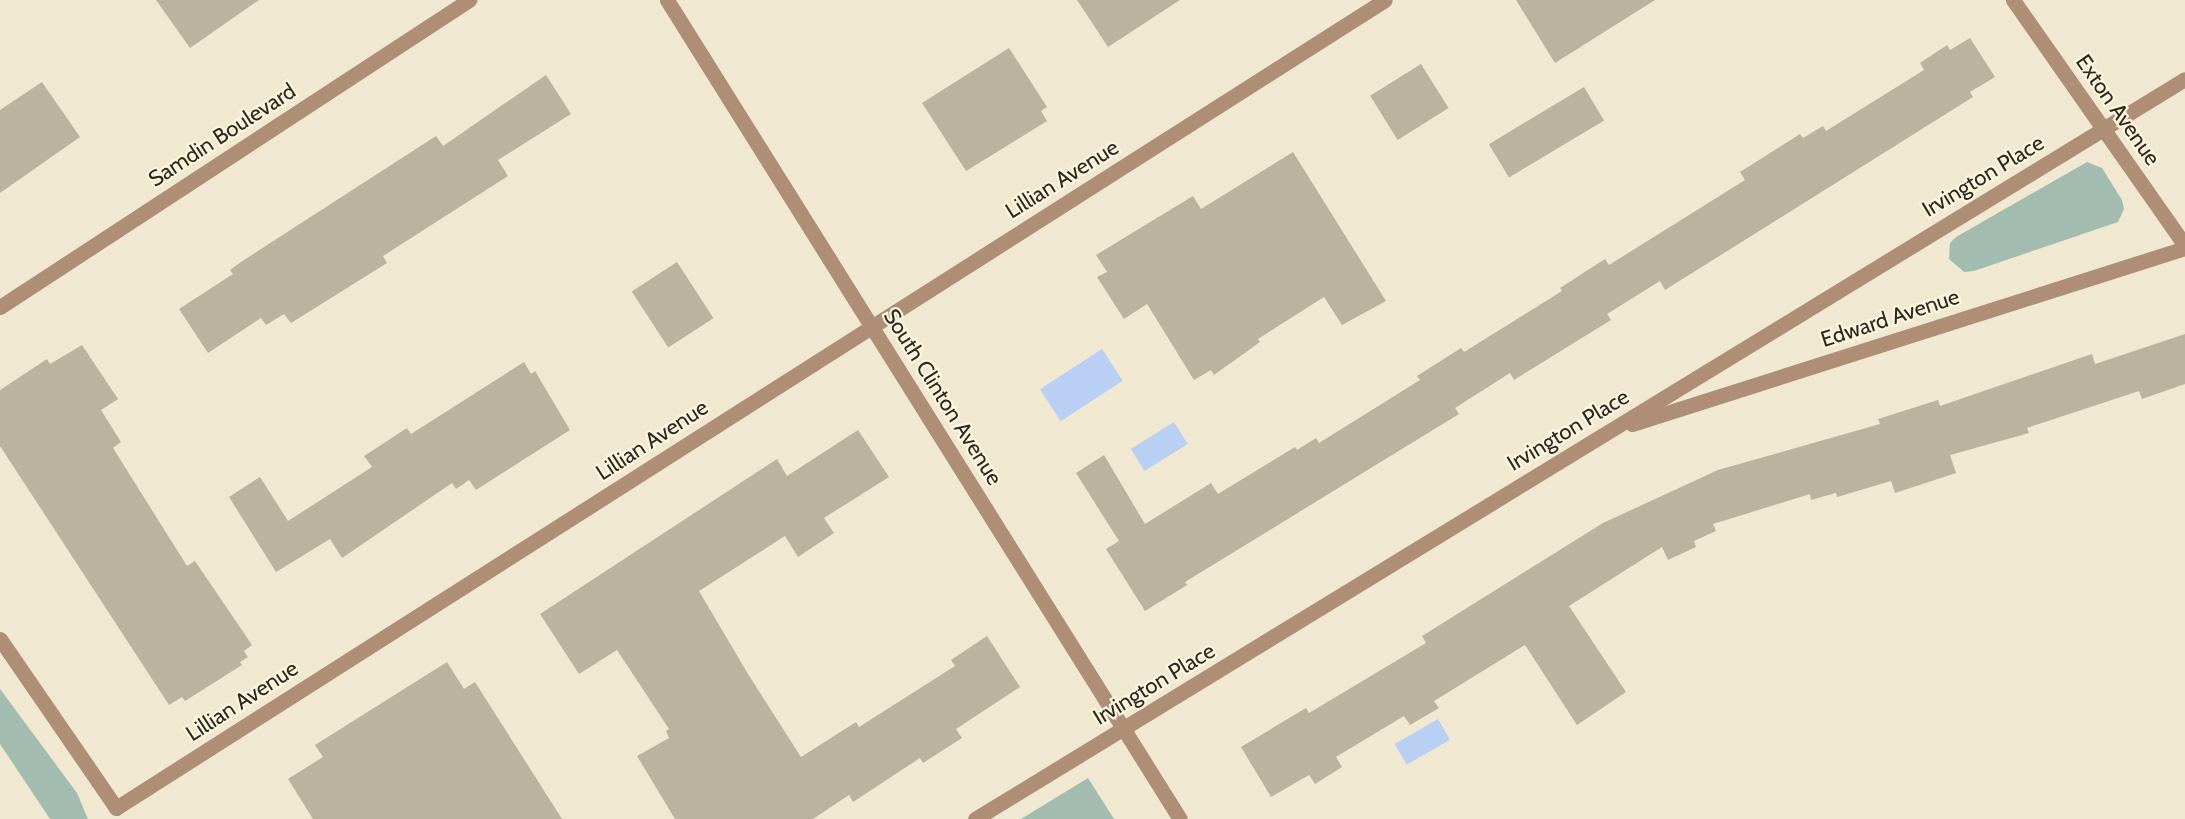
<!DOCTYPE html>
<html>
<head>
<meta charset="utf-8">
<style>
  body { margin:0 }
  #map { position:relative; width:2185px; height:819px; overflow:hidden; background:#f0e8d1; font-family:Cabin,sans-serif }
  div>[style] { position:absolute }
  [style*='--x'] { left:calc(var(--x)*1px); top:calc(var(--y)*1px); width:calc(var(--w)*1px); rotate:calc(var(--a)*1deg) }
  .green>* { inset:0; background:#a2bdaf }
  .water>* { inset:0; background:#bacff4; transform-origin:0 0 }
  .building>* { inset:0; background:#bcb39e; transform-origin:0 0 }
  .minor>* { height:15px; margin:-7.5px; padding:0 7.5px; transform-origin:7.5px; border-radius:7.5px; background:#af8e76 }
  span { translate:-50% -50%; white-space:nowrap; text-align:center; line-height:1.15; -webkit-text-stroke:4.5px #fdf5de; paint-order:stroke }
  .street-label { font-size:22px; color:#2b2820 }
</style>
</head>
<body>
<div id="map">
  <div class="green">
    <i style="clip-path:polygon(2087px 162px,2102px 168px,2122px 200px,2124px 209px,2118px 222px,1974px 271px,1964px 272px,1949px 259px,1950px 243px,1956px 237px)"></i>
    <i style="clip-path:polygon(0 689px,77px 793px,88px 819px,50px 819px,0 744px)"></i>
    <i style="clip-path:polygon(1088px 778px,1114px 819px,1021px 819px)"></i>
  </div>
  <div class="water">
    <i style="left:1102px;top:349px;width:38px;height:74px;rotate:57deg"></i>
    <i style="left:1174px;top:422px;width:26px;height:51px;rotate:58deg"></i>
    <i style="left:1438px;top:719px;width:24px;height:50px;rotate:60deg"></i>
  </div>
  <div class="building">
    <i style="clip-path:polygon(156px 0,259px 0,190px 48px)"></i>
    <i style="clip-path:polygon(1077px 0,1180px 0,1108px 47px)"></i>
    <i style="clip-path:polygon(1516px 0,1655px 0,1555px 63px)"></i>
    <i style="clip-path:polygon(1970px 38px,1995px 77px,1970px 92px,1973px 97px,1665px 290px,1660px 281px,1607px 314px,1611px 320px,1514px 380px,1510px 373px,1455px 408px,1459px 414px,1185px 582px,1187px 585px,1145px 611px,1106px 549px,1119px 541px,1076px 473px,1104px 455px,1145px 524px,1211px 483px,1218px 494px,1295px 447px,1297px 450px,1316px 438px,1319px 443px,1420px 380px,1417px 376px,1461px 348px,1464px 352px,1562px 291px,1560px 288px,1605px 259px,1609px 265px,1745px 180px,1740px 172px,1800px 134px,1803px 138px,1823px 126px,1826px 131px,1924px 70px,1920px 63px,1947px 45px,1950px 50px)"></i>
    <i style="clip-path:polygon(1009px 48px,1047px 107px,1041px 111px,1047px 121px,966px 171px,922px 103px)"></i>
    <i style="left:1421px;top:64px;width:52px;height:60px;rotate:58deg"></i>
    <i style="clip-path:polygon(546px 75px,571px 114px,498px 160px,508px 176px,383px 256px,387px 263px,291px 323px,284px 314px,266px 325px,261px 318px,208px 353px,179px 309px,233px 274px,230px 270px,241px 262px,436px 136px,443px 146px)"></i>
    <i style="clip-path:polygon(42px 82px,80px 137px,0 193px,0 110px)"></i>
    <i style="left:1584px;top:87px;width:39px;height:111px;rotate:59deg"></i>
    <i style="clip-path:polygon(1293px 152px,1386px 301px,1342px 325px,1324px 297px,1258px 339px,1260px 342px,1214px 375px,1211px 370px,1194px 380px,1147px 304px,1124px 319px,1097px 277px,1107px 272px,1096px 255px,1193px 196px,1201px 209px)"></i>
    <i style="left:677px;top:262px;width:67px;height:54px;rotate:57deg"></i>
    <i style="clip-path:polygon(2185px 334px,2185px 384px,2142px 399px,2139px 391px,2027px 428px,2029px 433px,1950px 455px,1956px 473px,1895px 493px,1891px 481px,1837px 497px,1836px 493px,1811px 500px,1810px 494px,1713px 524px,1716px 531px,1694px 541px,1696px 547px,1668px 560px,1662px 547px,1569px 606px,1626px 692px,1577px 725px,1525px 645px,1434px 701px,1439px 708px,1410px 725px,1404px 716px,1336px 757px,1342px 767px,1315px 784px,1309px 775px,1271px 797px,1241px 747px,1306px 708px,1309px 713px,1426px 643px,1422px 636px,1603px 523px,1718px 470px,1880px 424px,1878px 419px,1938px 400px,1940px 406px,2092px 354px,2095px 364px)"></i>
    <i style="clip-path:polygon(82px 345px,118px 399px,101px 410px,121px 442px,113px 448px,187px 566px,195px 561px,252px 645px,244px 651px,248px 657px,240px 662px,242px 665px,185px 701px,182px 697px,169px 705px,0 446px,0 390px,47px 359px,50px 364px)"></i>
    <i style="clip-path:polygon(524px 362px,531px 374px,535px 371px,570px 430px,476px 490px,469px 480px,456px 489px,452px 483px,342px 558px,330px 539px,276px 572px,229px 497px,260px 477px,288px 521px,372px 467px,364px 456px,407px 428px,411px 434px)"></i>
    <i style="clip-path:polygon(858px 430px,889px 477px,824px 518px,834px 533px,798px 557px,785px 536px,699px 591px,748px 674px,801px 757px,856px 722px,859px 727px,955px 666px,951px 660px,987px 636px,1020px 687px,956px 729px,962px 738px,923px 763px,920px 758px,853px 802px,849px 795px,813px 819px,675px 819px,637px 756px,669px 738px,666px 731px,669px 729px,617px 650px,579px 674px,540px 614px,777px 459px,787px 476px)"></i>
    <i style="clip-path:polygon(447px 662px,464px 689px,475px 682px,562px 819px,313px 819px,288px 779px,323px 757px,315px 745px)"></i>
  </div>
  <div class="minor">
    <i style="--x:667;--y:0;--w:966;--a:57.94"></i>
    <i style="--x:2013;--y:0;--w:300;--a:55"></i>
    <i style="--x:0;--y:307;--w:561;--a:-33.21"></i>
    <i style="--x:1632;--y:424;--w:580;--a:-17.65"></i>
    <i style="--x:0;--y:639;--w:205;--a:55.5"></i>
    <i style="--x:116;--y:808;--w:1504;--a:-32.49"></i>
    <i style="--x:975;--y:819;--w:1418;--a:-31.45"></i>
  </div>
  <div class="street-label">
    <span style="left:2118px;top:110px;rotate:55deg">Exton Avenue</span>
    <span style="left:222px;top:135px;rotate:-33deg">Samdin Boulevard</span>
    <span style="left:1983px;top:176px;rotate:-31deg">Irvington Place</span>
    <span style="left:1062px;top:179px;rotate:-32deg">Lillian Avenue</span>
    <span style="left:1890px;top:318px;rotate:-18deg">Edward Avenue</span>
    <span style="left:943px;top:397px;rotate:58deg">South Clinton Avenue</span>
    <span style="left:1568px;top:430px;rotate:-31deg">Irvington Place</span>
    <span style="left:652px;top:440px;rotate:-33deg">Lillian Avenue</span>
    <span style="left:1154px;top:684px;rotate:-31deg">Irvington Place</span>
    <span style="left:242px;top:701px;rotate:-33deg">Lillian Avenue</span>
  </div>
</div>
</body>
</html>
